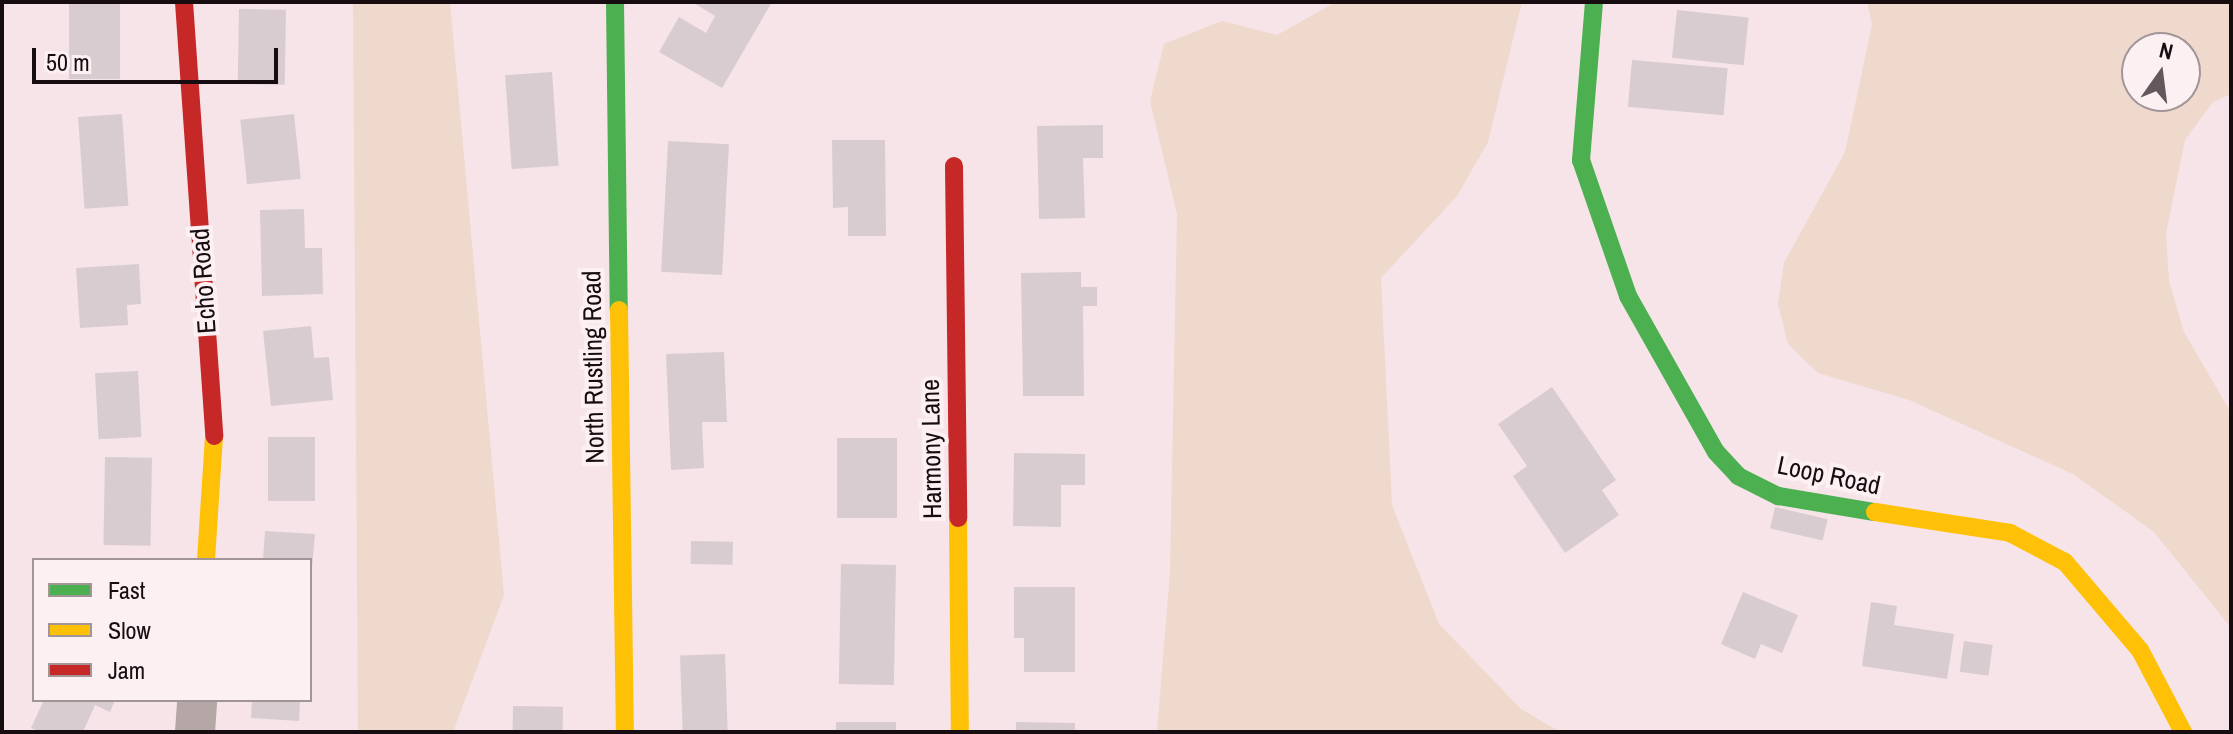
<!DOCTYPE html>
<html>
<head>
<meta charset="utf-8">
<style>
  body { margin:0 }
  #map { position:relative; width:2233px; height:734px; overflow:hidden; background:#f6e4e8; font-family:"Archivo Narrow",sans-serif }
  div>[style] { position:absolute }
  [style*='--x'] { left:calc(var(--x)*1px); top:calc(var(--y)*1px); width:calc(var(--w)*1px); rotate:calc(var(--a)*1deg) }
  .green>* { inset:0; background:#efd8cc }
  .building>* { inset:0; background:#d8ccd1; transform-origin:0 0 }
  .street>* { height:40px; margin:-20px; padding:0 20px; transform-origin:20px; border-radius:20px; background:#b5a7a5 }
  .fast>* { height:18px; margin:-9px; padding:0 9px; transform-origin:9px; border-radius:9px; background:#4caf50 }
  .slow>* { height:18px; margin:-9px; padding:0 9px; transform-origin:9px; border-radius:9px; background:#ffc107 }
  .jam>* { height:18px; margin:-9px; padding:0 9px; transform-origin:9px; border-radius:9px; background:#c62828 }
  span { translate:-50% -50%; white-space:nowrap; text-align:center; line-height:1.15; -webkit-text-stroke:8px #fdf0f3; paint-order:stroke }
  .street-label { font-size:26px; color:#170d10 }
  .frame { position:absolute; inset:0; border:4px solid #170d10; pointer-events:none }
  .legend { position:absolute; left:32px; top:558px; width:280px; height:144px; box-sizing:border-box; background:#fdf0f3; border:2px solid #a19598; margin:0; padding:10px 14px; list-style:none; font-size:24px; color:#170d10 }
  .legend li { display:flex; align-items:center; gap:16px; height:40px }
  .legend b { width:40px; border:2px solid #a19598 }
  .north { position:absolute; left:2121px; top:32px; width:80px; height:80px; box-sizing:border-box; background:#fdf0f3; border:2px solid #a19598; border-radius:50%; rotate:14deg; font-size:22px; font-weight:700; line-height:32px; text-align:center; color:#170d10 }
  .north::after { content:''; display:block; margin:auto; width:28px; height:36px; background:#65585c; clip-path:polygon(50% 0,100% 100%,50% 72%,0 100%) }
  .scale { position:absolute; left:32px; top:48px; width:246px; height:36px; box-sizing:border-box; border:4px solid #170d10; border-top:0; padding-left:10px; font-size:24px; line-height:28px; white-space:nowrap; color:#170d10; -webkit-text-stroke:6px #fdf0f3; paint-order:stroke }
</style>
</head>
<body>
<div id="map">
  <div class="green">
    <i style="clip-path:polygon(353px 2px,450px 2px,504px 595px,453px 732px,358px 732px)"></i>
    <i style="clip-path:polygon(1336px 2px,1522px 2px,1488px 142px,1457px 196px,1381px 278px,1392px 505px,1439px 624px,1521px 709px,1560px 732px,1157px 732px,1170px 572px,1177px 214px,1150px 101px,1164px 44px,1222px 21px,1277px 35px)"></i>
    <i style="clip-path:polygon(evenodd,1867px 2px,2231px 2px,2231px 94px,2213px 102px,2185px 140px,2166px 233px,2169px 281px,2184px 332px,2231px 413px,2231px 628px,2154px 532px,2073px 474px,1909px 400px,1818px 373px,1788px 344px,1778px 304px,1784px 263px,1845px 152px,1872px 25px,1867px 2px,2137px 48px,2185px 48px,2185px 96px,2137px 96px,2137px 48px)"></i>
  </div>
  <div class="building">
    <i style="left:69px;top:2px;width:51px;height:77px"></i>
    <i style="clip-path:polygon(692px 2px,772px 2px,722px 88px,659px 52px,679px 17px,706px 33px,715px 16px)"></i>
    <i style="left:239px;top:9px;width:47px;height:75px;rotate:1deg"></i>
    <i style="left:1677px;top:10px;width:72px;height:48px;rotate:6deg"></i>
    <i style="left:1632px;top:60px;width:96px;height:47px;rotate:5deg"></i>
    <i style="left:552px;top:72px;width:94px;height:47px;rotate:86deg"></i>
    <i style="left:122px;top:114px;width:92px;height:44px;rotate:86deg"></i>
    <i style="left:294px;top:114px;width:65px;height:54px;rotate:84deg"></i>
    <i style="clip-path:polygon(1103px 125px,1103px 158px,1083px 158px,1085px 218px,1039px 219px,1037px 126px)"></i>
    <i style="clip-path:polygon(832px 140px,885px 140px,886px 236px,848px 236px,848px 207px,833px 208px)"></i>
    <i style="left:668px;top:141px;width:61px;height:131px;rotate:3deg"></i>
    <i style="clip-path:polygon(304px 209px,305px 248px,322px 248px,323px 294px,262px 296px,260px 210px)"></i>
    <i style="clip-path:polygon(139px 264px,141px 304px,127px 305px,128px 325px,80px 328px,76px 268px)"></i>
    <i style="clip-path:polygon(1081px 272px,1081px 287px,1097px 287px,1097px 306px,1083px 306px,1084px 396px,1023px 396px,1021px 273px)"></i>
    <i style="clip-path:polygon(311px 326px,314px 358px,329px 357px,333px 400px,271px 406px,263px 331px)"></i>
    <i style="clip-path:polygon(724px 352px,727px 422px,702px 422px,704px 468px,671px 470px,666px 354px)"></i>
    <i style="left:138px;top:371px;width:66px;height:43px;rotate:87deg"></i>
    <i style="clip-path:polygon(1552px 387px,1616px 480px,1602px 490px,1619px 515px,1565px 553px,1513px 476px,1527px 466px,1498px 424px)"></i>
    <i style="left:268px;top:437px;width:47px;height:64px"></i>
    <i style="left:837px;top:438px;width:60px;height:80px"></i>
    <i style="clip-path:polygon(1014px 453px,1085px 454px,1085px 485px,1061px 485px,1061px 527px,1013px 526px)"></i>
    <i style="left:105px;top:457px;width:47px;height:88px;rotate:1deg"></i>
    <i style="left:1775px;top:507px;width:54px;height:22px;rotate:13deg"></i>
    <i style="clip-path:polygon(265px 531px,315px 534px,312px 568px,310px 560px,263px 560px)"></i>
    <i style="left:691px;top:541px;width:42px;height:23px;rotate:1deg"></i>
    <i style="left:841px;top:564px;width:55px;height:120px;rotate:1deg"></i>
    <i style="clip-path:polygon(1014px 587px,1075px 587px,1075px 672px,1024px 672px,1024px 638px,1014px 638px)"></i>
    <i style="clip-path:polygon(1743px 592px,1798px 615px,1782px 653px,1761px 644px,1755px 659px,1721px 644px)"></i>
    <i style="clip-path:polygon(1871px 602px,1897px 606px,1894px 625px,1954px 634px,1947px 679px,1862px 666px)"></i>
    <i style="left:1964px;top:641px;width:29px;height:31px;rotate:8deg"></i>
    <i style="left:725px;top:654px;width:78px;height:45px;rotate:88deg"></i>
    <i style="clip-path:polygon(44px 700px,115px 700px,110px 712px,95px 705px,83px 732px,41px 732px,31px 728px)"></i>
    <i style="clip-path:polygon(252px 700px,300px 700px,299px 721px,251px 718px)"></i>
    <i style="left:513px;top:706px;width:50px;height:26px;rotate:1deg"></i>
    <i style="left:896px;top:722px;width:10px;height:60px;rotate:90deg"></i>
    <i style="left:1016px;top:722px;width:59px;height:10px;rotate:1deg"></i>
  </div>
  <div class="street">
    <i style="--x:195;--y:732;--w:32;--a:-86"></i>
  </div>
  <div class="fast">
    <i style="--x:615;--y:2;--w:308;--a:89.3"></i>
    <i style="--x:1594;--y:2;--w:159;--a:94.7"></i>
    <i style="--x:1581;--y:160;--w:144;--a:70.9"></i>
    <i style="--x:1628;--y:296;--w:179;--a:60.6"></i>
    <i style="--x:1716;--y:452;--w:33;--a:47"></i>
    <i style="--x:1738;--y:476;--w:45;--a:26.6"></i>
    <i style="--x:1778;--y:496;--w:98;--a:9.4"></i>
  </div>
  <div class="slow">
    <i style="--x:619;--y:310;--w:422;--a:89.2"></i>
    <i style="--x:1875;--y:512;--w:137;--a:8.8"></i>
    <i style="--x:2010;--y:533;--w:62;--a:27.8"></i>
    <i style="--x:2065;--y:562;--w:116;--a:49.6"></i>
    <i style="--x:2140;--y:650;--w:93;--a:62.3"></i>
    <i style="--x:958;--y:518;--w:214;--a:89.5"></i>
    <i style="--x:206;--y:560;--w:124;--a:-86.3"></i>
  </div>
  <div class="jam">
    <i style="--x:184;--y:2;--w:435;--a:86"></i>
    <i style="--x:954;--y:166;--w:352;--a:89.3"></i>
  </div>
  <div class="street-label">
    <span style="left:203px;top:281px;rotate:-94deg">Echo Road</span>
    <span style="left:593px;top:367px;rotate:-91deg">North Rustling Road</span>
    <span style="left:931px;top:449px;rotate:-91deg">Harmony Lane</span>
    <span style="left:1829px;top:475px;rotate:12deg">Loop Road</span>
  </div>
  <div class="frame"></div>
  <ul class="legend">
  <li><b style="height:10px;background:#4caf50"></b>Fast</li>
  <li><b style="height:10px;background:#ffc107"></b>Slow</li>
  <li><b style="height:10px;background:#c62828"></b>Jam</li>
  </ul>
  <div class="north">N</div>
  <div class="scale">50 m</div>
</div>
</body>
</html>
